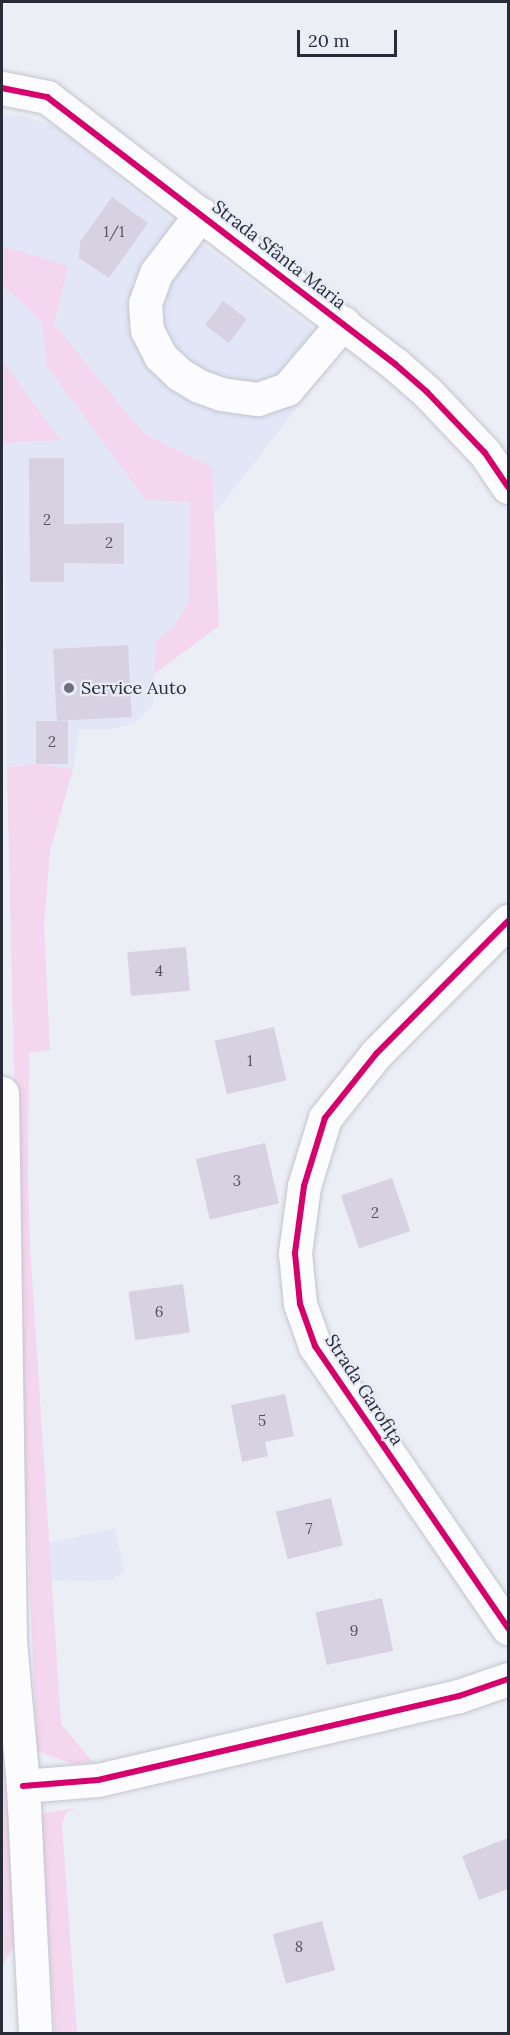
<!DOCTYPE html>
<html>
<head>
<meta charset="utf-8">
<style>
  body { margin:0 }
  #map { position:relative; width:510px; height:2035px; overflow:hidden; background:#eceef5; font-family:Lora,serif }
  div>[style] { position:absolute }
  [style*='--x'] { left:calc(var(--x)*1px); top:calc(var(--y)*1px); width:calc(var(--w)*1px); rotate:calc(var(--a)*1deg) }
  .built>* { inset:0; background:#e2e6f7 }
  .green>* { inset:0; background:#f4d6ee }
  .building>* { inset:0; background:#d7d1e2; transform-origin:0 0 }
  .roads { filter:drop-shadow(0 0 2px #c3c5ce) drop-shadow(0 0 2px #c3c5ce) }
  .minor>* { height:33px; margin:-16.5px; padding:0 16.5px; transform-origin:16.5px; border-radius:16.5px; background:#fcfcfe }
  .major>* { height:33px; margin:-16.5px; padding:0 16.5px; transform-origin:16.5px; border-radius:16.5px; background:#fcfcfe }
  .cycleway>* { height:6px; margin:-3px; padding:0 3px; transform-origin:3px; border-radius:3px; background:#d6006c }
  .dots>* { width:16px; height:16px; translate:-50% -50%; box-sizing:border-box; border:3px solid #e8ecf9; border-radius:50% }
  span { translate:-50% -50%; white-space:nowrap; text-align:center; line-height:1.15; -webkit-text-stroke:4.5px #e8ecf9; paint-order:stroke }
  .number-label { font-size:15px; color:#545462 }
  .number-label span { -webkit-text-stroke-width:0 }
  .street-label { font-size:18px; color:#282b38 }
  .poi-label { font-size:18px; color:#282b38 }
  .left { translate:0 -50%; text-align:left }
  .frame { position:absolute; inset:0; border:3px solid #282b38; pointer-events:none }
  .scale { position:absolute; left:297px; top:30px; width:100px; height:27px; box-sizing:border-box; border:3px solid #282b38; border-top:0; padding-left:8px; font-size:18px; line-height:21px; white-space:nowrap; color:#282b38; -webkit-text-stroke:4px #e8ecf9; paint-order:stroke }
</style>
</head>
<body>
<div id="map">
  <div class="built">
    <i style="clip-path:polygon(2px 114px,24px 116px,60px 129px,169px 218px,341px 351px,215px 513px,212px 467px,143px 433px,53px 324px,68px 267px,2px 246px)"></i>
    <i style="clip-path:polygon(2px 284px,42px 323px,47px 366px,190px 502px,189px 602px,175px 627px,156px 640px,153px 705px,135px 723px,113px 729px,79px 729px,73px 769px,36px 764px,7px 767px)"></i>
    <i style="clip-path:polygon(115px 1528px,124px 1571px,111px 1580px,50px 1581px,48px 1543px)"></i>
  </div>
  <div class="green">
    <i style="clip-path:polygon(2px 246px,68px 266px,54px 324px,143px 433px,212px 467px,219px 626px,154px 674px,156px 640px,174px 627px,189px 602px,190px 502px,145px 499px,47px 366px,42px 323px,2px 284px)"></i>
    <i style="clip-path:polygon(2px 360px,60px 440px,3px 443px)"></i>
    <i style="clip-path:polygon(36px 764px,73px 769px,50px 851px,44px 926px,50px 1050px,29px 1053px,28px 1174px,30px 1246px,61px 1724px,93px 1762px,73px 1764px,37px 1751px,21px 1382px,7px 767px)"></i>
    <i style="clip-path:polygon(2px 1735px,6px 1771px,14px 1946px,2px 1966px)"></i>
    <i style="clip-path:polygon(76px 1808px,66px 1813px,62px 1824px,77px 2033px,55px 2033px,39px 1814px)"></i>
  </div>
  <div class="building">
    <i style="clip-path:polygon(112px 197px,148px 223px,109px 278px,79px 258px,80px 242px)"></i>
    <i style="left:223px;top:301px;width:30px;height:30px;rotate:37deg"></i>
    <i style="clip-path:polygon(29px 458px,64px 458px,64px 524px,124px 523px,124px 564px,64px 563px,64px 582px,30px 582px)"></i>
    <i style="left:128px;top:645px;width:72px;height:75px;rotate:87deg"></i>
    <i style="left:36px;top:721px;width:32px;height:43px"></i>
    <i style="left:186px;top:947px;width:44px;height:59px;rotate:85deg"></i>
    <i style="left:274px;top:1027px;width:55px;height:61px;rotate:77deg"></i>
    <i style="left:265px;top:1143px;width:62px;height:71px;rotate:77deg"></i>
    <i style="left:392px;top:1178px;width:56px;height:54px;rotate:71deg"></i>
    <i style="left:183px;top:1284px;width:49px;height:55px;rotate:82deg"></i>
    <i style="clip-path:polygon(285px 1394px,294px 1436px,265px 1442px,268px 1456px,242px 1462px,231px 1405px)"></i>
    <i style="left:331px;top:1498px;width:49px;height:57px;rotate:76deg"></i>
    <i style="left:382px;top:1598px;width:54px;height:68px;rotate:78deg"></i>
    <i style="clip-path:polygon(508px 1838px,508px 1889px,479px 1900px,462px 1856px)"></i>
    <i style="left:322px;top:1921px;width:51px;height:51px;rotate:75deg"></i>
  </div>
  <div class="roads">
    <div class="minor">
      <i style="--x:2;--y:88;--w:46;--a:11.3"></i>
      <i style="--x:47;--y:97;--w:439;--a:37.5"></i>
      <i style="--x:395;--y:364;--w:43;--a:41.2"></i>
      <i style="--x:427;--y:392;--w:84;--a:46.4"></i>
      <i style="--x:485;--y:453;--w:41;--a:55.9"></i>
      <i style="--x:201;--y:214;--w:74;--a:127.3"></i>
      <i style="--x:156;--y:273;--w:32;--a:110"></i>
      <i style="--x:145;--y:303;--w:27;--a:86"></i>
      <i style="--x:147;--y:330;--w:29;--a:63"></i>
      <i style="--x:160;--y:356;--w:26;--a:43"></i>
      <i style="--x:179;--y:374;--w:23;--a:31"></i>
      <i style="--x:199;--y:386;--w:23;--a:20"></i>
      <i style="--x:221;--y:394;--w:37;--a:8"></i>
      <i style="--x:258;--y:399;--w:31;--a:-19"></i>
      <i style="--x:287;--y:389;--w:87;--a:-49.7"></i>
      <i style="--x:508;--y:921;--w:187;--a:134.8"></i>
      <i style="--x:376;--y:1054;--w:82;--a:128.6"></i>
      <i style="--x:325;--y:1118;--w:71;--a:107.2"></i>
      <i style="--x:304;--y:1186;--w:68;--a:97.7"></i>
      <i style="--x:295;--y:1253;--w:51;--a:84.4"></i>
      <i style="--x:300;--y:1304;--w:45;--a:70.3"></i>
      <i style="--x:315;--y:1346;--w:342;--a:55.6"></i>
      <i style="--x:23;--y:1786;--w:75;--a:-4.6"></i>
      <i style="--x:98;--y:1780;--w:371;--a:-13.1"></i>
      <i style="--x:459;--y:1696;--w:52;--a:-19.1"></i>
    </div>
    <div class="major">
      <i style="--x:2;--y:1093;--w:549;--a:89.17"></i>
      <i style="--x:10;--y:1642;--w:145;--a:84.8"></i>
      <i style="--x:23;--y:1786;--w:248;--a:87.2"></i>
    </div>
  </div>
  <div class="cycleway">
    <i style="--x:2;--y:88;--w:46;--a:11.3"></i>
    <i style="--x:47;--y:97;--w:439;--a:37.5"></i>
    <i style="--x:395;--y:364;--w:43;--a:41.2"></i>
    <i style="--x:427;--y:392;--w:84;--a:46.4"></i>
    <i style="--x:485;--y:453;--w:41;--a:55.9"></i>
    <i style="--x:508;--y:921;--w:187;--a:134.8"></i>
    <i style="--x:376;--y:1054;--w:82;--a:128.6"></i>
    <i style="--x:325;--y:1118;--w:71;--a:107.2"></i>
    <i style="--x:304;--y:1186;--w:68;--a:97.7"></i>
    <i style="--x:295;--y:1253;--w:51;--a:84.4"></i>
    <i style="--x:300;--y:1304;--w:45;--a:70.3"></i>
    <i style="--x:315;--y:1346;--w:342;--a:55.6"></i>
    <i style="--x:23;--y:1786;--w:75;--a:-4.6"></i>
    <i style="--x:98;--y:1780;--w:371;--a:-13.1"></i>
    <i style="--x:459;--y:1696;--w:52;--a:-19.1"></i>
  </div>
  <div class="dots">
    <i style="left:69px;top:688px;background:#6d6f7a"></i>
  </div>
  <div class="number-label">
    <span style="left:114px;top:232px">1/1</span>
    <span style="left:47px;top:520px">2</span>
    <span style="left:109px;top:543px">2</span>
    <span style="left:52px;top:742px">2</span>
    <span style="left:159px;top:971px">4</span>
    <span style="left:250px;top:1061px">1</span>
    <span style="left:237px;top:1181px">3</span>
    <span style="left:375px;top:1213px">2</span>
    <span style="left:159px;top:1312px">6</span>
    <span style="left:262px;top:1421px">5</span>
    <span style="left:309px;top:1529px">7</span>
    <span style="left:354px;top:1631px">9</span>
    <span style="left:299px;top:1947px">8</span>
  </div>
  <div class="street-label">
    <span style="left:279px;top:255px;rotate:38deg">Strada Sfânta Maria</span>
    <span style="left:364px;top:1390px;rotate:57deg">Strada Garofița</span>
  </div>
  <div class="poi-label">
    <span class="left" style="left:81px;top:688px">Service Auto</span>
  </div>
  <div class="frame"></div>
  <div class="scale">20 m</div>
</div>
</body>
</html>
